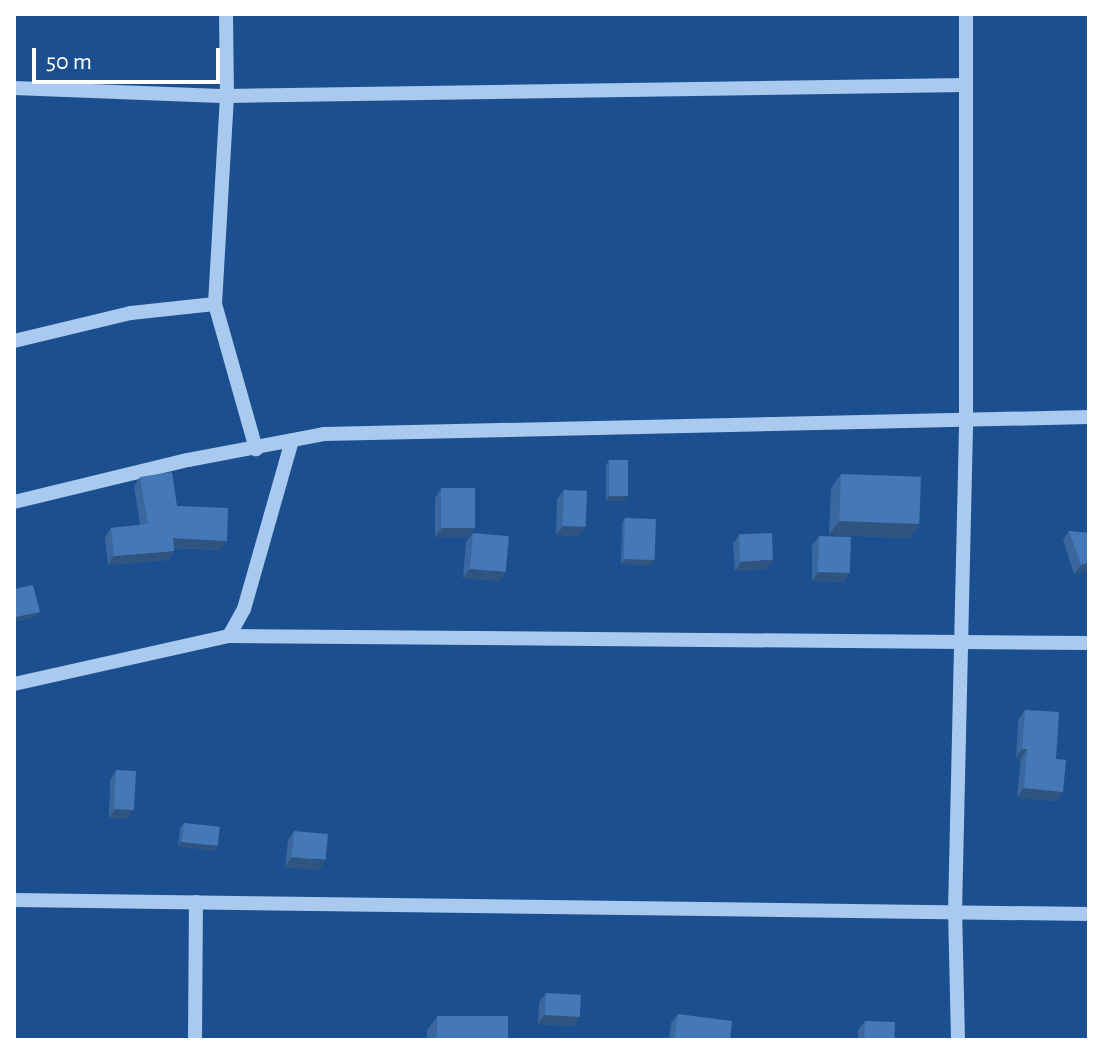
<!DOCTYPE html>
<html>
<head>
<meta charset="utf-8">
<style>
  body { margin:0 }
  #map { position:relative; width:1103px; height:1054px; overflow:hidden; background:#1b4f8f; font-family:"Alegreya Sans",sans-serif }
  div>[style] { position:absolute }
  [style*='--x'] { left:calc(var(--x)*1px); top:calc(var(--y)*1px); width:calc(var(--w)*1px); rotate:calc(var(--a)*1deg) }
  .minor>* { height:14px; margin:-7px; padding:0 7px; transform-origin:7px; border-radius:7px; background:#a9c9ee }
  .wall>* { inset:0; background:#3a679d }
  .shaded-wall>* { inset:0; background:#305480 }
  .building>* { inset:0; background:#4478b7; transform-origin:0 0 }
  span { translate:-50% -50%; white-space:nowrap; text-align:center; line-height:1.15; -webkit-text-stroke:6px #1b4f8f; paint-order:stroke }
  .frame { position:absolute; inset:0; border:16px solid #fff; pointer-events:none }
  .scale { position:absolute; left:32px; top:48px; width:188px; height:36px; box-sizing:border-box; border:4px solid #fff; border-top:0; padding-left:10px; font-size:24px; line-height:28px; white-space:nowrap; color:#fff; -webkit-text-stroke:6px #1b4f8f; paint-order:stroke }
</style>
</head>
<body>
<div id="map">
  <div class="minor">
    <i style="--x:226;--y:14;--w:82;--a:89.3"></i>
    <i style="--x:227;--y:96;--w:208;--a:93.3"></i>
    <i style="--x:215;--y:304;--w:151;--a:74.2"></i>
    <i style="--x:14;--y:88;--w:213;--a:2.2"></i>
    <i style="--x:227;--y:96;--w:739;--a:-0.85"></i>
    <i style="--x:14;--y:341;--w:120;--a:-13.5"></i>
    <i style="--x:131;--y:313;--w:84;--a:-6.1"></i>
    <i style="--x:14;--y:502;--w:179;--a:-13.6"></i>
    <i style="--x:188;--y:460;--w:138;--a:-10.8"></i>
    <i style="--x:324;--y:434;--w:765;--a:-1.27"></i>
    <i style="--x:229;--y:636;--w:860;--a:0.47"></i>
    <i style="--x:14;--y:684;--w:220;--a:-12.6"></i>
    <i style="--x:229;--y:636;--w:31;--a:-61"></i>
    <i style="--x:244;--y:609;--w:175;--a:-74.1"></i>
    <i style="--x:14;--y:900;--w:1075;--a:0.75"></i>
    <i style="--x:195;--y:1040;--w:138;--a:-89.6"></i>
    <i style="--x:958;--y:1040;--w:128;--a:-91.3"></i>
    <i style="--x:955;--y:912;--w:492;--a:-88.7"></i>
    <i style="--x:966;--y:420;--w:406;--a:-90"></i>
  </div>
  <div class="wall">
    <i style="clip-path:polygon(609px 460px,624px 501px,606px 501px,606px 465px)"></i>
    <i style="clip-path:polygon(841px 474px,919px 524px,910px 538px,829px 535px,831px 488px)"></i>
    <i style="clip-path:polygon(140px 477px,177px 506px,227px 541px,220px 550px,174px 548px,174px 551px,168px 560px,108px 565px,105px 537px,111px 528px,140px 525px,134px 486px)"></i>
    <i style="clip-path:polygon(441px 489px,469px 537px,435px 537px,435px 498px)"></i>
    <i style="clip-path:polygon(564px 490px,586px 526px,579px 536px,556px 535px,557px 499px)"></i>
    <i style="clip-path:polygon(625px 518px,652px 565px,621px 564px,622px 523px)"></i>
    <i style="clip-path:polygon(1069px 531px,1089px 533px,1089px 570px,1074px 574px,1063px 540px)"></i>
    <i style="clip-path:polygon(473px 533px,500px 581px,463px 578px,466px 542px)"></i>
    <i style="clip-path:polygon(739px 535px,767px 569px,735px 571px,733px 544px)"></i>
    <i style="clip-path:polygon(819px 536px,850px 572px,844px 582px,812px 581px,812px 546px)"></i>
    <i style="clip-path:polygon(1025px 710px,1056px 759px,1063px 792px,1057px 801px,1017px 797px,1021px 759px,1016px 758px,1018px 720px)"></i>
    <i style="clip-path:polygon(116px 770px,127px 819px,109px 818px,110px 780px)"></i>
    <i style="clip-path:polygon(184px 823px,214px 851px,178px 846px,180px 828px)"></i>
    <i style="clip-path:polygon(294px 831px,319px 870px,285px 867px,288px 840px)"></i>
    <i style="clip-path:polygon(546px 993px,580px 1017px,573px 1026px,538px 1024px,539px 1002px)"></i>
    <i style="clip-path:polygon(678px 1014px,730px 1040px,669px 1040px,671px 1023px)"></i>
    <i style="clip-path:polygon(437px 1017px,508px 1040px,427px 1040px,427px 1030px)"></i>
    <i style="clip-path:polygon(865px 1021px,894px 1040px,858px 1040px,858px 1030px)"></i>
  </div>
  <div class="shaded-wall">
    <i style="clip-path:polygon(673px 14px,693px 14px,691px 16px)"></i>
    <i style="clip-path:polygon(609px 496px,628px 497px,624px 501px,606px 501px)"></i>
    <i style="clip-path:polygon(839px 521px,919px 524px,910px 538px,829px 535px)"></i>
    <i style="clip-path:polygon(563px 526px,586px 526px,579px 536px,556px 535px)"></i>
    <i style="clip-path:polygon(442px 528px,475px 528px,469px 537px,435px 537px)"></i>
    <i style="clip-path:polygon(173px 538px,227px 541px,220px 550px,167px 547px)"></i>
    <i style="clip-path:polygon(174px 551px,168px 560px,108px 565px,114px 556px)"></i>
    <i style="clip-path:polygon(625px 559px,655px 560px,652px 565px,621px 564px)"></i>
    <i style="clip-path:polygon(773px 560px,767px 569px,735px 571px,741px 562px)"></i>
    <i style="clip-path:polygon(1089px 562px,1089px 570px,1074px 574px,1081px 565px)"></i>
    <i style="clip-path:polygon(470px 569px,506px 572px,500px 581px,463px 578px)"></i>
    <i style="clip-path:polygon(818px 572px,850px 572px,844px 582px,812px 581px)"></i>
    <i style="clip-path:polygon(40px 612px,36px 617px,14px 622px,16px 617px)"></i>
    <i style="clip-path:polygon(1022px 749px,1027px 749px,1021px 759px,1016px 758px)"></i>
    <i style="clip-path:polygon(1024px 788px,1063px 792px,1057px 801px,1017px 797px)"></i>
    <i style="clip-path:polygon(115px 809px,134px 810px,127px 819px,109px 818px)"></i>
    <i style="clip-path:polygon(181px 842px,218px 846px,214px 851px,178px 846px)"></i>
    <i style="clip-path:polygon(292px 857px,325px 861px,319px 870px,285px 867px)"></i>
    <i style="clip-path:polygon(544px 1015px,580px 1017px,573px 1026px,538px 1024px)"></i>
  </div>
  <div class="building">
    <i style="left:609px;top:460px;width:19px;height:36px"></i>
    <i style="clip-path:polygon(172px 472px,177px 506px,228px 508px,227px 541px,173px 538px,174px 551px,114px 556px,111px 528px,148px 524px,140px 477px)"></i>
    <i style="left:841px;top:474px;width:80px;height:47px;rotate:2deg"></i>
    <i style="left:475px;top:488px;width:40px;height:34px;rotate:90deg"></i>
    <i style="left:564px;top:490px;width:23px;height:36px;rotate:2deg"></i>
    <i style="left:625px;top:518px;width:31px;height:41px;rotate:2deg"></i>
    <i style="clip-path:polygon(1069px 531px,1089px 533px,1089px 562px,1081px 565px)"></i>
    <i style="left:473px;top:533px;width:36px;height:36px;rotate:5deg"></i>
    <i style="left:772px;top:533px;width:27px;height:33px;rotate:88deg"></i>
    <i style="left:819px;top:536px;width:32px;height:36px;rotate:2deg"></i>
    <i style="clip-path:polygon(33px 585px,40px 612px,16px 617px,14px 609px,14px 589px)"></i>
    <i style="clip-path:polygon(14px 694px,16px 694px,14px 748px)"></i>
    <i style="clip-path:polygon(1025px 710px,1059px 712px,1056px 759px,1066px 760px,1063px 792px,1024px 788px,1027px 749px,1022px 749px)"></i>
    <i style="left:116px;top:770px;width:20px;height:39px;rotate:3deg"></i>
    <i style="left:184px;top:823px;width:36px;height:19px;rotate:6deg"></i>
    <i style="left:294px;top:831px;width:34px;height:26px;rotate:5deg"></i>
    <i style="left:546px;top:993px;width:35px;height:22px;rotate:3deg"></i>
    <i style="clip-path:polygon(678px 1014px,732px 1021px,730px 1040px,674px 1040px)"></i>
    <i style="left:508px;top:1016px;width:24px;height:71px;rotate:90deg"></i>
    <i style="left:865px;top:1021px;width:30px;height:19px;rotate:2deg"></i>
  </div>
  <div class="frame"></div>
  <div class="scale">50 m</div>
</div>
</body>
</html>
